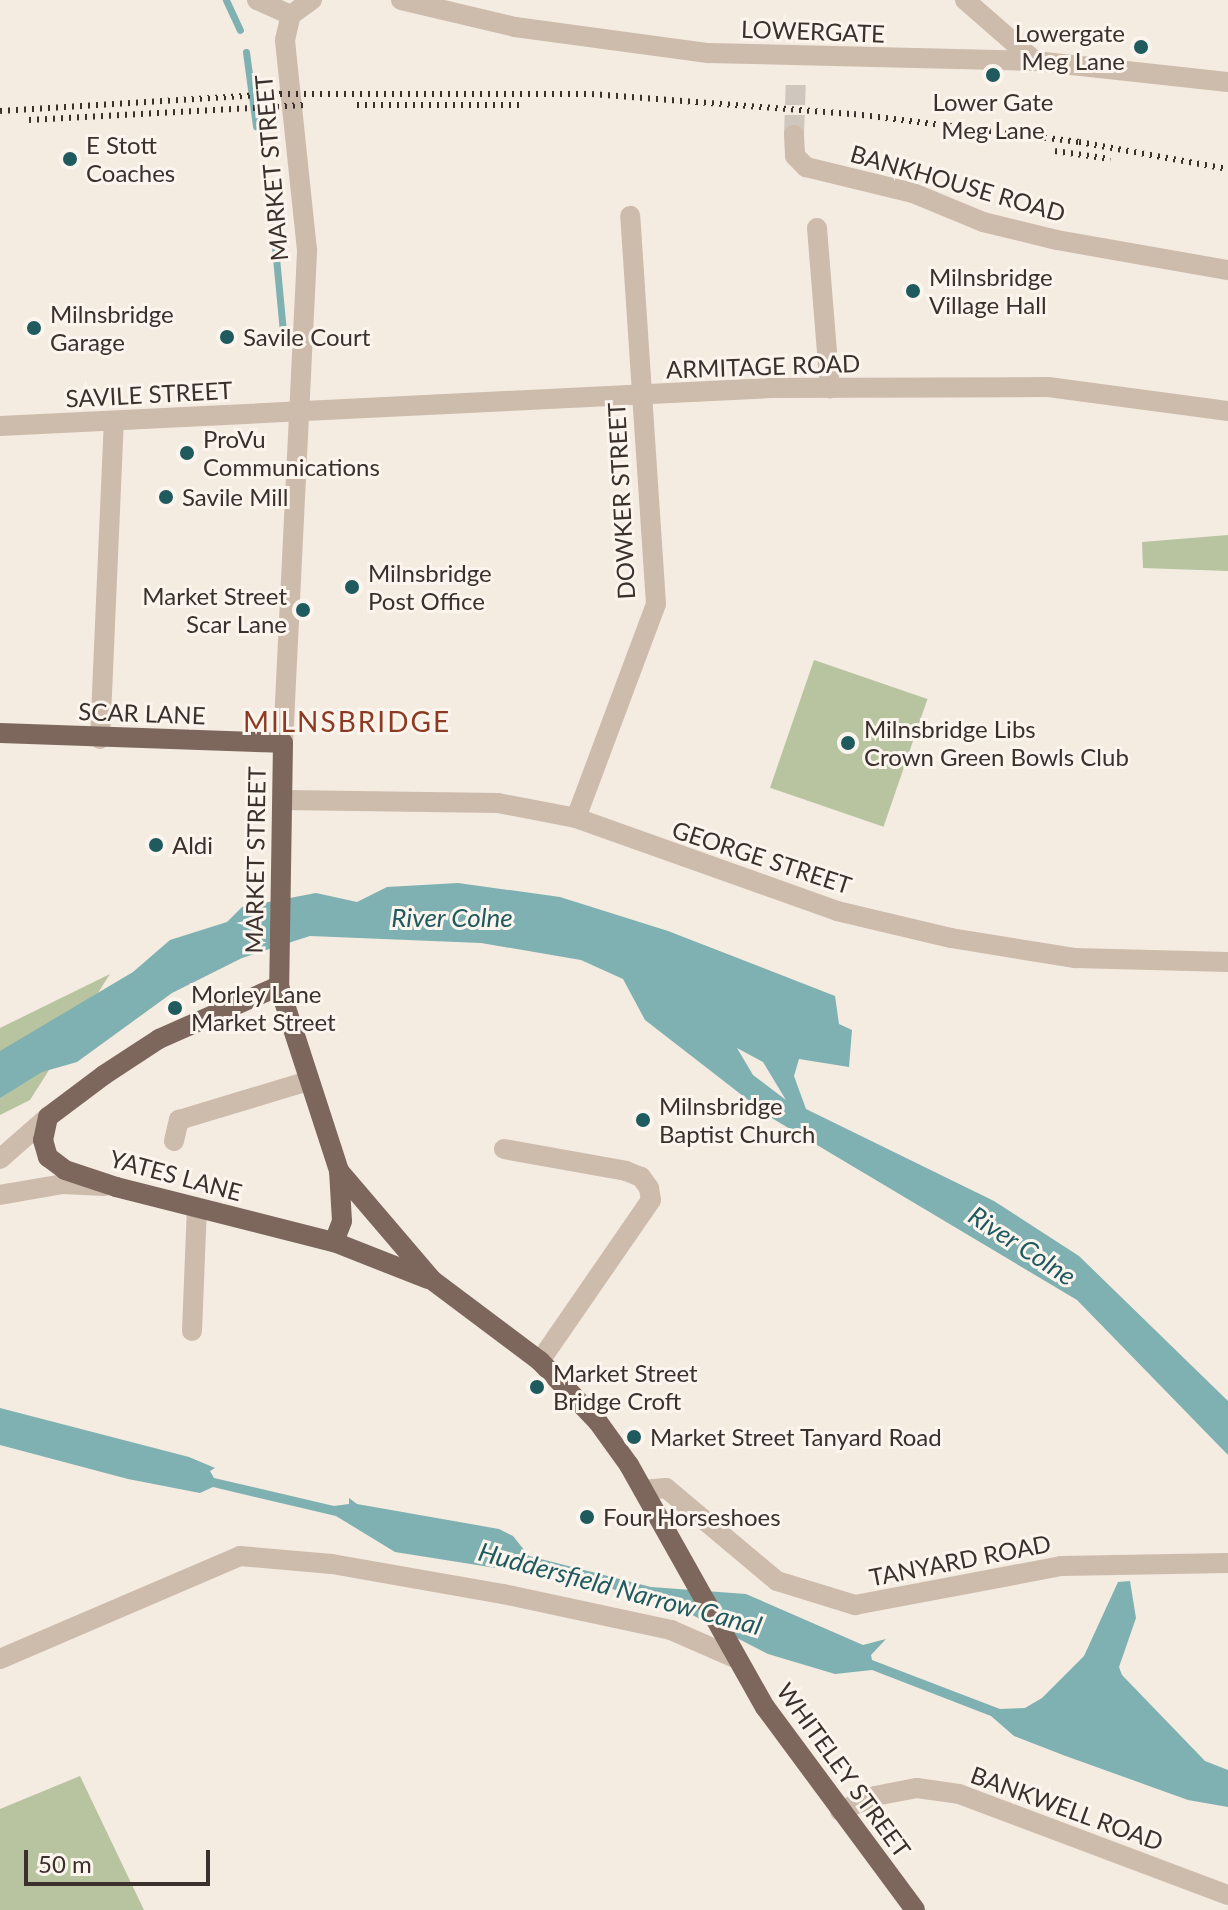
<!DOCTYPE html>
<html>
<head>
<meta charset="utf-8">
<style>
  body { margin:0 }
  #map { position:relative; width:1228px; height:1910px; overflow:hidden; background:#f4ebe1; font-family:Lato,sans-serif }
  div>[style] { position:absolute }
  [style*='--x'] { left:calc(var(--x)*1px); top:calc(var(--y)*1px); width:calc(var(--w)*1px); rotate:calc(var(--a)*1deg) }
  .green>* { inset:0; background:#b8c4a0; transform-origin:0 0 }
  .water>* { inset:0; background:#7fb0b2 }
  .stream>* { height:7px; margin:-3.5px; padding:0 3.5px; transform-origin:3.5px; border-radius:3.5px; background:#7fb0b2 }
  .minor-tunnel>* { height:20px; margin-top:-10px; transform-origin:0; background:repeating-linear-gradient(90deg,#cfc6bd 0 20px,transparent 0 30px) }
  .minor>* { height:20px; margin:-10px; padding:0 10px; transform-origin:10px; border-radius:10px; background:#cdbbac }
  .major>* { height:20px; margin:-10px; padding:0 10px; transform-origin:10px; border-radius:10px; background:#7d675c }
  .rail>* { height:6px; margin-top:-3px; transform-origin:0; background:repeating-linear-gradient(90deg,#3b302b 0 2px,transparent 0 8px) }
  .dots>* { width:22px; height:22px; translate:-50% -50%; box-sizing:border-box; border:4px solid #fbf5ee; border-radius:50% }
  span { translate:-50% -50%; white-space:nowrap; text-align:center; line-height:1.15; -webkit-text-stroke:6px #fbf5ee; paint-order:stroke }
  .street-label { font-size:24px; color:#3b302b }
  .poi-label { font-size:24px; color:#3b302b }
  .right { translate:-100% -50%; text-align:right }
  .left { translate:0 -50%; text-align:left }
  .water-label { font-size:26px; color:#1f5a5e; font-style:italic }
  .quarter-label { font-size:28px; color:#8c3b22; letter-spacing:2px }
  .scale { position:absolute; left:24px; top:1850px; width:186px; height:36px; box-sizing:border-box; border:4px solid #3b302b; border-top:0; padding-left:10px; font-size:24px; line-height:28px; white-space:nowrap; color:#3b302b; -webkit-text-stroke:6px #fbf5ee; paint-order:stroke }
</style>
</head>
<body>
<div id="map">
  <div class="green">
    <i style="clip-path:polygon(1228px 535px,1228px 571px,1143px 568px,1142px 542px)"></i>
    <i style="left:814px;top:660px;width:120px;height:135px;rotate:19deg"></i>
    <i style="clip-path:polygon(110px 974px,30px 1100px,0 1115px,0 1028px)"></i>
    <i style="clip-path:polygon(80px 1776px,144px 1910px,0 1910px,0 1809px)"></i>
  </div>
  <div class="water">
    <i style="clip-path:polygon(evenodd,458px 883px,560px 897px,668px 931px,835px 996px,839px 1024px,852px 1030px,849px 1067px,799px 1059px,794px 1076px,806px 1109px,994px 1201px,1079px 1256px,1228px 1401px,1228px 1455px,1077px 1300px,770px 1117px,645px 1020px,623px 979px,581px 960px,481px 943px,310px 936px,242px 958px,172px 993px,77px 1062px,42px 1072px,0 1098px,0 1051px,133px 972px,170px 940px,227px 922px,242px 907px,316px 893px,357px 902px,387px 887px,458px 883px,737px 1048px,763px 1062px,786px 1100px,753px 1075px,737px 1048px)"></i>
    <i style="clip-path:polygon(0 1408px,189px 1457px,215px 1468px,210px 1471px,214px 1478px,334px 1506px,349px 1504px,349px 1498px,357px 1504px,499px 1529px,513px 1536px,529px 1556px,651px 1587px,746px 1594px,863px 1645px,886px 1639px,871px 1655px,872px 1660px,1000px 1709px,1025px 1708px,1042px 1698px,1084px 1656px,1118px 1582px,1130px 1581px,1136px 1618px,1119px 1667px,1122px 1675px,1205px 1761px,1228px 1770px,1228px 1807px,1188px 1800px,1063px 1755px,1014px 1736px,991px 1716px,872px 1670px,835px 1674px,768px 1654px,675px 1606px,527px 1566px,515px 1571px,395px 1552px,336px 1516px,213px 1487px,200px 1493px,128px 1479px,0 1445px)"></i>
  </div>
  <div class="stream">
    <i style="--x:226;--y:0;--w:33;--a:65"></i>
    <i style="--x:246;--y:52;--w:75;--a:82.3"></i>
    <i style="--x:275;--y:247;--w:84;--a:84.6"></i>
    <i style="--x:283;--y:331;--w:9;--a:49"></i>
  </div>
  <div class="minor-tunnel">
    <i style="--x:794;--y:135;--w:57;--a:-88"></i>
  </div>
  <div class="minor">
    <i style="--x:257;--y:0;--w:37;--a:24"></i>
    <i style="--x:401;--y:0;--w:117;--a:13.3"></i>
    <i style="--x:515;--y:27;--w:195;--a:7.7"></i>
    <i style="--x:708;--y:53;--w:327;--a:1.4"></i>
    <i style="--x:1035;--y:61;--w:194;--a:6.2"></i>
    <i style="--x:965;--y:0;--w:93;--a:41.1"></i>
    <i style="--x:291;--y:15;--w:26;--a:-36"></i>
    <i style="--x:794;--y:135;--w:21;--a:87"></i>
    <i style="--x:795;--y:156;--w:16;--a:45"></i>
    <i style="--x:806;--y:167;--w:110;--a:13.7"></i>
    <i style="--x:913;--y:193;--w:76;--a:22.5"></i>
    <i style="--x:983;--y:222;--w:76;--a:13.7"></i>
    <i style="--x:1057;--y:240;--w:174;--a:10"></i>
    <i style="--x:817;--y:228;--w:161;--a:85.4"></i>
    <i style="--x:0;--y:426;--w:772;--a:-2.82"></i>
    <i style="--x:771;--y:388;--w:277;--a:-0.2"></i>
    <i style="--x:1048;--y:387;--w:182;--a:7.6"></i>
    <i style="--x:100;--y:739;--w:316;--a:-87.5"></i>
    <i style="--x:283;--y:743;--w:494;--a:-87.2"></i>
    <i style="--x:307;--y:250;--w:211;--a:-96"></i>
    <i style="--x:285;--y:40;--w:26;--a:-77"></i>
    <i style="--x:283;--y:800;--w:215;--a:0.8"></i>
    <i style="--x:498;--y:803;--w:79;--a:10.9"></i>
    <i style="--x:576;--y:818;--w:277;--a:19.6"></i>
    <i style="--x:837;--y:911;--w:117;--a:13.3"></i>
    <i style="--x:951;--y:938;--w:126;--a:9.2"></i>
    <i style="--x:1075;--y:958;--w:153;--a:1.5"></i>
    <i style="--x:576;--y:818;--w:228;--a:-69.5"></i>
    <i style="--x:656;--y:604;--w:389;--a:-93.8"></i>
    <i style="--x:174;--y:1141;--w:22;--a:-77"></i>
    <i style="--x:179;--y:1120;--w:135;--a:-16.8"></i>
    <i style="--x:504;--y:1149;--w:124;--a:10.2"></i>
    <i style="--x:626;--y:1171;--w:16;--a:22"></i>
    <i style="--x:641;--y:1177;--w:14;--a:54"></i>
    <i style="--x:649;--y:1188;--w:12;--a:81"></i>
    <i style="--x:651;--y:1200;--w:196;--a:124.6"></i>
    <i style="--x:0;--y:1159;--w:64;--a:-41.2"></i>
    <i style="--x:0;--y:1195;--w:64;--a:-9.9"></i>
    <i style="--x:63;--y:1184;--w:41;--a:2.8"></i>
    <i style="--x:192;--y:1331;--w:122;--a:-87.7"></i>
    <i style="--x:643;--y:1490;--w:23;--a:-5"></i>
    <i style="--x:666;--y:1488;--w:145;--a:40"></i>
    <i style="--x:777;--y:1581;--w:82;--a:17.1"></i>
    <i style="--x:855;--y:1605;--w:210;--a:-10.7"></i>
    <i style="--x:1061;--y:1566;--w:167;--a:-1"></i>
    <i style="--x:0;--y:1659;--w:261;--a:-23.2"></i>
    <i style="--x:240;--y:1556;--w:92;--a:5"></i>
    <i style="--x:332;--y:1564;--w:174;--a:10"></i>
    <i style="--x:503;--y:1594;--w:172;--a:12.1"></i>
    <i style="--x:671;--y:1630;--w:70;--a:23.6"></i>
    <i style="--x:840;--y:1811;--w:38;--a:-23"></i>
    <i style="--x:875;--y:1796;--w:43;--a:-10.8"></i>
    <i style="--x:917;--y:1788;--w:42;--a:8.1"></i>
    <i style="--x:959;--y:1794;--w:287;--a:20.6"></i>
  </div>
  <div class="major">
    <i style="--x:0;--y:733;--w:283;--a:2"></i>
    <i style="--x:283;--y:743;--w:243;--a:90.9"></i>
    <i style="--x:279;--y:986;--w:194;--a:72"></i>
    <i style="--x:339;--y:1171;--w:143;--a:49.5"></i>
    <i style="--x:432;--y:1280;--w:135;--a:36.9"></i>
    <i style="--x:540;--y:1361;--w:84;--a:46.4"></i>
    <i style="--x:598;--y:1422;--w:53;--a:54.2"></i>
    <i style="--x:629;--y:1465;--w:278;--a:60.7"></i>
    <i style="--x:765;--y:1707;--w:252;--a:53.5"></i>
    <i style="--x:279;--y:986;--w:131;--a:156.2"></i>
    <i style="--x:159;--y:1039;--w:66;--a:146.8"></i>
    <i style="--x:104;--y:1075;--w:70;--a:143.1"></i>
    <i style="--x:48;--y:1117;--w:24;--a:102"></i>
    <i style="--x:43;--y:1140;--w:18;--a:74"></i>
    <i style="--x:48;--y:1157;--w:21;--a:37"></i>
    <i style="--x:65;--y:1170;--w:54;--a:18.4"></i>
    <i style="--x:116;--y:1187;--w:225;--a:14.2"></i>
    <i style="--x:334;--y:1242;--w:101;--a:21.5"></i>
    <i style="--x:334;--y:1242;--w:22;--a:-69"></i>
    <i style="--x:342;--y:1221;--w:50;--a:-93.4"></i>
  </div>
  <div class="rail">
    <i style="--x:357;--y:105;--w:164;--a:0"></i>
    <i style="--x:0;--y:111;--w:281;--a:-3.5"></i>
    <i style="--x:280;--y:94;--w:312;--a:0"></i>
    <i style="--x:592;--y:94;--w:263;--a:4.4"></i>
    <i style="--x:854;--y:114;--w:227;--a:7.1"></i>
    <i style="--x:1079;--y:142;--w:151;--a:10.3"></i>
    <i style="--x:29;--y:120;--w:276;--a:-3.1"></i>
    <i style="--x:1055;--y:151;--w:56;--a:8.3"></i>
  </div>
  <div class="dots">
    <i style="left:1141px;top:47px;background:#1f5a5e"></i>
    <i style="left:993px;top:75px;background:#1f5a5e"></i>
    <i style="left:70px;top:159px;background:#1f5a5e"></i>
    <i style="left:913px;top:291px;background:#1f5a5e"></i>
    <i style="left:34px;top:328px;background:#1f5a5e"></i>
    <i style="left:227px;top:337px;background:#1f5a5e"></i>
    <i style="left:187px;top:453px;background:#1f5a5e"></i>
    <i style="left:166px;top:497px;background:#1f5a5e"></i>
    <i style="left:352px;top:587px;background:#1f5a5e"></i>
    <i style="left:303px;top:610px;background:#1f5a5e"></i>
    <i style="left:848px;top:743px;background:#1f5a5e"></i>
    <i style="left:156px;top:845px;background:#1f5a5e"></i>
    <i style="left:175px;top:1008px;background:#1f5a5e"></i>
    <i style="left:643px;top:1120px;background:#1f5a5e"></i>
    <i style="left:537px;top:1387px;background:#1f5a5e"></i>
    <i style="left:634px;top:1437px;background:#1f5a5e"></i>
    <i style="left:587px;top:1517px;background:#1f5a5e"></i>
  </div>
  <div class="street-label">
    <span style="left:813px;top:31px;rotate:2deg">LOWERGATE</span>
    <span style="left:271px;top:168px;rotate:-95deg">MARKET STREET</span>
    <span style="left:958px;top:183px;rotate:16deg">BANKHOUSE ROAD</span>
    <span style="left:763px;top:366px;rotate:-2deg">ARMITAGE ROAD</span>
    <span style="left:149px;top:394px;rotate:-3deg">SAVILE STREET</span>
    <span style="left:621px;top:501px;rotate:-93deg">DOWKER STREET</span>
    <span style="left:142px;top:713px;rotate:2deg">SCAR LANE</span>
    <span style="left:762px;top:857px;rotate:18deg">GEORGE STREET</span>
    <span style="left:255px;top:860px;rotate:-89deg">MARKET STREET</span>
    <span style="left:176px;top:1175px;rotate:15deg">YATES LANE</span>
    <span style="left:960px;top:1560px;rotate:-11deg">TANYARD ROAD</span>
    <span style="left:844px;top:1770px;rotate:54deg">WHITELEY STREET</span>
    <span style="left:1067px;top:1808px;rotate:20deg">BANKWELL ROAD</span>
  </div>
  <div class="poi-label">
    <span class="right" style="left:1125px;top:47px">Lowergate<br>Meg Lane</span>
    <span style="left:993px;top:116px">Lower Gate<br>Meg Lane</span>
    <span class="left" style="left:86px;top:159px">E Stott<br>Coaches</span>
    <span class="left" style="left:929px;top:291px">Milnsbridge<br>Village Hall</span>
    <span class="left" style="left:50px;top:328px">Milnsbridge<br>Garage</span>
    <span class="left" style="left:243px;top:337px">Savile Court</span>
    <span class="left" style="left:203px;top:453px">ProVu<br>Communications</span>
    <span class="left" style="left:182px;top:497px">Savile Mill</span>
    <span class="left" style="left:368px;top:587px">Milnsbridge<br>Post Office</span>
    <span class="right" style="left:287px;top:610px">Market Street<br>Scar Lane</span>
    <span class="left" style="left:864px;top:743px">Milnsbridge Libs<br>Crown Green Bowls Club</span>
    <span class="left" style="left:172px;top:845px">Aldi</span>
    <span class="left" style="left:191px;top:1008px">Morley Lane<br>Market Street</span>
    <span class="left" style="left:659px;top:1120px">Milnsbridge<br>Baptist Church</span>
    <span class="left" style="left:553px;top:1387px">Market Street<br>Bridge Croft</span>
    <span class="left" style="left:650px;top:1437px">Market Street Tanyard Road</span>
    <span class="left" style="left:603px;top:1517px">Four Horseshoes</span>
  </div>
  <div class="water-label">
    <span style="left:452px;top:918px">River Colne</span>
    <span style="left:1022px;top:1246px;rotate:33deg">River Colne</span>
    <span style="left:620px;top:1589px;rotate:15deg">Huddersfield Narrow Canal</span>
  </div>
  <div class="quarter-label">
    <span style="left:347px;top:721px">MILNSBRIDGE</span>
  </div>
  <div class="scale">50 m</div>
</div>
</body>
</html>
